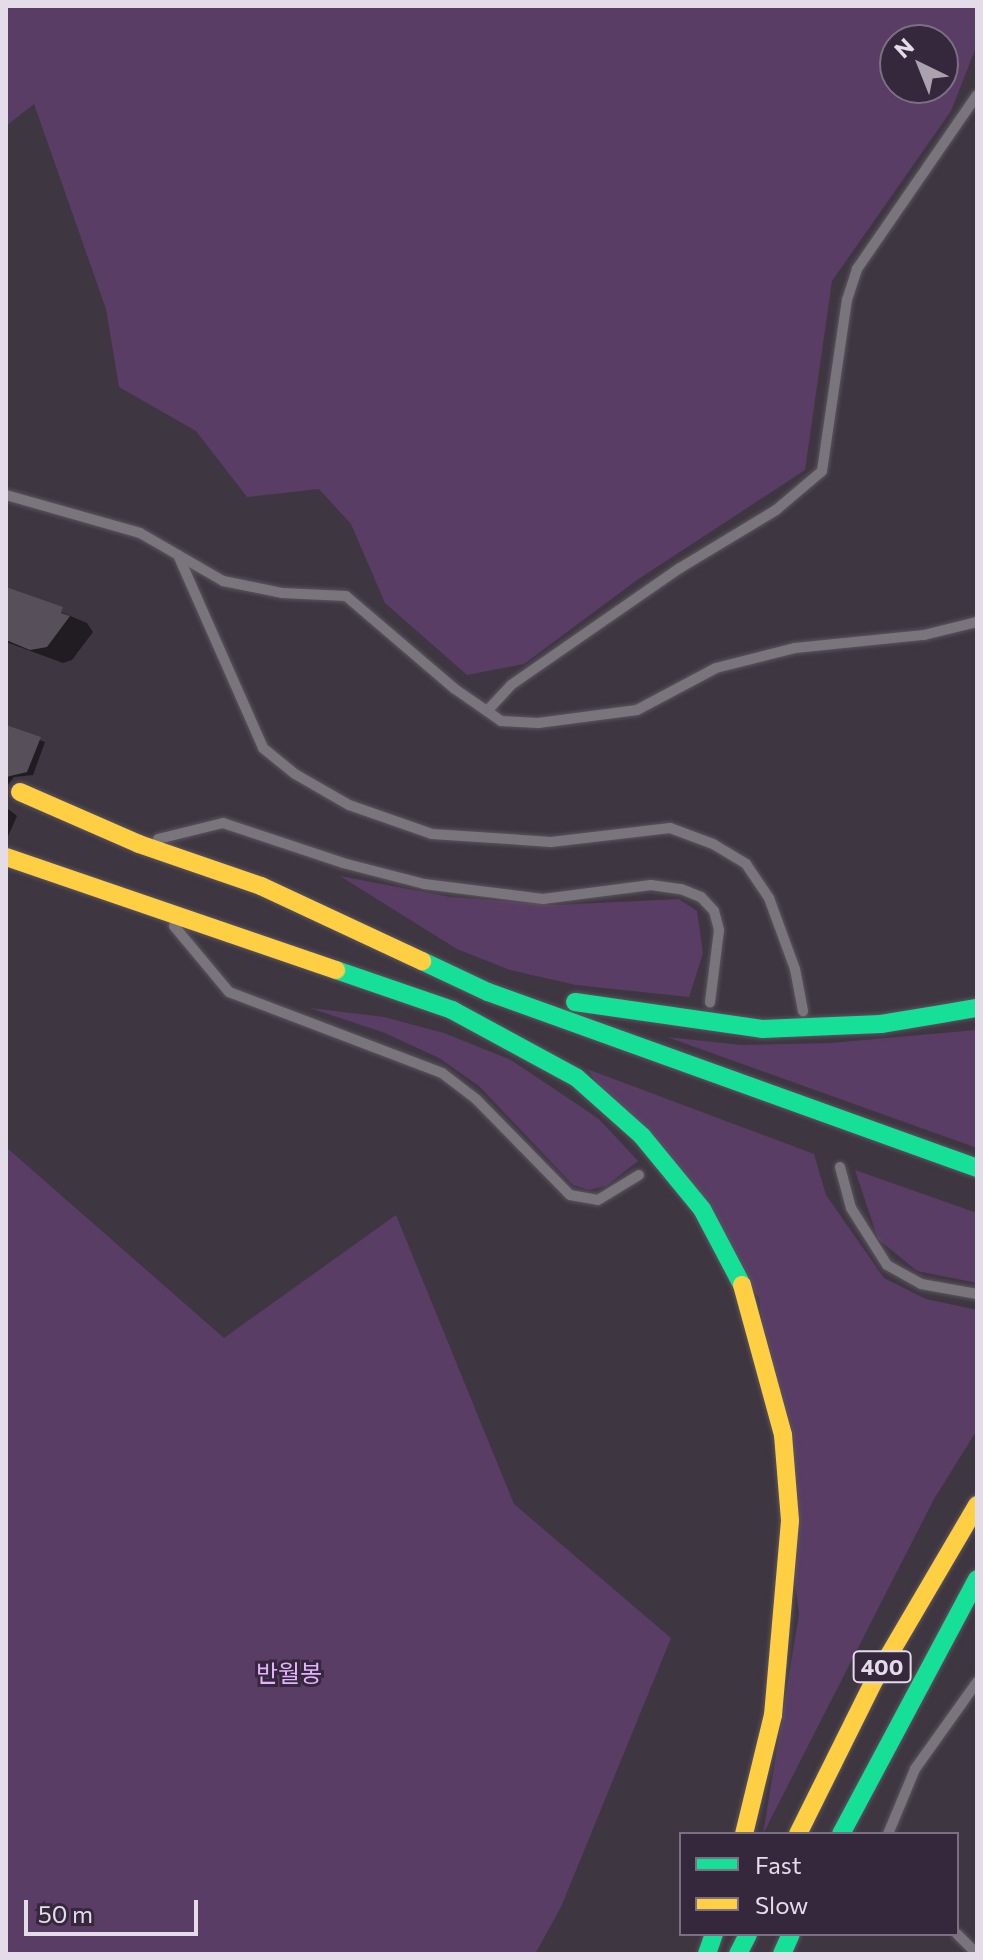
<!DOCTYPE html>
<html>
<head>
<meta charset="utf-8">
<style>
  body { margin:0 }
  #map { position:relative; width:983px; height:1960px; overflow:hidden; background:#3e3641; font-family:Commissioner,"Noto Sans KR",sans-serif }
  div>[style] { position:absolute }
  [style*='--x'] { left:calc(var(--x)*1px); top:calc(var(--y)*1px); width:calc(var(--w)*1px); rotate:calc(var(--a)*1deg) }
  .green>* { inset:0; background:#593d65 }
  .shadow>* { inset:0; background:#0007 }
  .building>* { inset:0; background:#57505b }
  .roads { filter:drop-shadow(0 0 2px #5b545e) drop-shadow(0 0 2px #5b545e) }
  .lane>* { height:10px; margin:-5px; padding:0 5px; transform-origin:5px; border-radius:5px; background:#7a757d }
  .fast>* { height:18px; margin:-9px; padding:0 9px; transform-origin:9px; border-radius:9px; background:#16e098 }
  .slow>* { height:18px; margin:-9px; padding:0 9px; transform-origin:9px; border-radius:9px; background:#ffcf43 }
  span { translate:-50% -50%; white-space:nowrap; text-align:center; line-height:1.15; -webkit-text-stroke:6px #35273c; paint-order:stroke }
  .shield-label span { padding:2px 6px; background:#35273c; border:2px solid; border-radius:6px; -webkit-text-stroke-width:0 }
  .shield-label { font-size:22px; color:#e5dcea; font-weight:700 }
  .park-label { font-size:24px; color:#e6b1fe }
  .frame { position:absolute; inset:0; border:8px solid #e5dcea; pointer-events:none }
  .legend { position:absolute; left:679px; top:1832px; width:280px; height:104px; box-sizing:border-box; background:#35273c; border:2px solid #7b6f82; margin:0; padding:10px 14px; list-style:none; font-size:24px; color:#e5dcea }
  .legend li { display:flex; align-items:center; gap:16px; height:40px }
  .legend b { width:40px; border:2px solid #7b6f82 }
  .north { position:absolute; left:879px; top:24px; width:80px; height:80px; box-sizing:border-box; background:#35273c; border:2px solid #7b6f82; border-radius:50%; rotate:317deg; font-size:22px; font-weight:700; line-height:32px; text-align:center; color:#e5dcea }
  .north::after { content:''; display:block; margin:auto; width:28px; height:36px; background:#aba2af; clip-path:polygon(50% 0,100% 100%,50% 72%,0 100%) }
  .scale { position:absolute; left:24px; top:1900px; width:174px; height:36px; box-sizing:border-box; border:4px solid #e5dcea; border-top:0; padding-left:10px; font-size:24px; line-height:28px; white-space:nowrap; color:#e5dcea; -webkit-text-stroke:6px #35273c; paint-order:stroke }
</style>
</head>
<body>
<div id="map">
  <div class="green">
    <i style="clip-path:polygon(evenodd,6px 6px,977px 6px,977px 45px,951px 111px,832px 281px,805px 470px,637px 580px,524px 664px,467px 675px,385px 603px,351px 524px,319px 489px,247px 497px,196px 431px,119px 387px,106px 309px,34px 104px,6px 126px,6px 6px,895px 40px,943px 40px,943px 88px,895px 88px,895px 40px)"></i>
    <i style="clip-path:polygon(340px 876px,450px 897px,556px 905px,679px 899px,697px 911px,703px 953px,689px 997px,576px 985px,510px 970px,457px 949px)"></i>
    <i style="clip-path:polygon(310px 1008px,384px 1017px,444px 1033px,511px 1060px,599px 1119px,638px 1161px,606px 1186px,589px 1190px,573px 1185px,479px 1086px,439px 1058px,385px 1033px)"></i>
    <i style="clip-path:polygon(977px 1030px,977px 1148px,667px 1037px,741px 1045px,830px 1043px)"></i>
    <i style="clip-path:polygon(587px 1069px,814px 1154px,826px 1195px,884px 1278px,926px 1299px,977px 1310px,977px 1430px,934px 1499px,763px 1834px,799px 1614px,759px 1298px)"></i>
    <i style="clip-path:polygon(6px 1147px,224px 1338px,396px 1215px,514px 1504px,671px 1638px,561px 1907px,535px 1954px,6px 1954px)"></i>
    <i style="clip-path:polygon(855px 1170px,977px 1213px,977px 1283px,917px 1271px,878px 1239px)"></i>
  </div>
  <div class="shadow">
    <i style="clip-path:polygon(6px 589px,87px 623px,93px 632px,72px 660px,63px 663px,6px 642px)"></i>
    <i style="clip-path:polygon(6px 728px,45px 742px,33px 775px,14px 777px,6px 787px)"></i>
    <i style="clip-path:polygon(6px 793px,8px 809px,17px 816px,6px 841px)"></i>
  </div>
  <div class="building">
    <i style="clip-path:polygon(6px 587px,63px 607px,61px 613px,70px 616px,47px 647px,30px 650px,6px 640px)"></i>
    <i style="clip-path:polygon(6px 725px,41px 737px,27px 772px,6px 777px)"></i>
  </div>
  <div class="roads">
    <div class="lane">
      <i style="--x:6;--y:495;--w:139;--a:15.8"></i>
      <i style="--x:140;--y:533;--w:96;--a:30"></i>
      <i style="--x:223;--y:581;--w:60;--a:11.5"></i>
      <i style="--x:282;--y:593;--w:64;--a:2.7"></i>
      <i style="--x:346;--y:596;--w:143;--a:40.5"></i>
      <i style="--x:455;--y:689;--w:56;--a:34.8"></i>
      <i style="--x:501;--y:721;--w:37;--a:3"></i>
      <i style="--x:538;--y:723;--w:100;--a:-7.5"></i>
      <i style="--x:637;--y:710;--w:89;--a:-28"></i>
      <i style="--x:716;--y:668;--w:81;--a:-14.2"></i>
      <i style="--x:795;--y:648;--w:130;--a:-5.8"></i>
      <i style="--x:924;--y:635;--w:55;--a:-13.8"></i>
      <i style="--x:178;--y:555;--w:211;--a:66.2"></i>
      <i style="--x:263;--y:748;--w:41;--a:39.1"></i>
      <i style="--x:295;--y:774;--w:62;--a:29.9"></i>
      <i style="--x:349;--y:805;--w:88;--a:19.3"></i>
      <i style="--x:432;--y:834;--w:119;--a:3.8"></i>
      <i style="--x:551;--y:842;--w:120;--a:-6.7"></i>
      <i style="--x:670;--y:828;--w:46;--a:20.4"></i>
      <i style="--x:713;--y:844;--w:39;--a:31"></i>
      <i style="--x:746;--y:864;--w:41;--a:55.9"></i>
      <i style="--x:769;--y:898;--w:76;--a:69.9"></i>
      <i style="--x:795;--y:969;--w:43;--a:79.2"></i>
      <i style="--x:487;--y:711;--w:35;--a:-47"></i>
      <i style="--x:511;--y:685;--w:206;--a:-34.7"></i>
      <i style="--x:680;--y:568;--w:112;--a:-31.1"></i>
      <i style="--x:776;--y:510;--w:60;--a:-40.3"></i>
      <i style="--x:822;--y:471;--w:173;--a:-81.7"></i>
      <i style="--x:847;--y:300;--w:33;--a:-72"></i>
      <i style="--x:857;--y:269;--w:211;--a:-55.4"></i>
      <i style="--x:158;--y:839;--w:67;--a:-13.8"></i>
      <i style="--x:223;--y:823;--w:126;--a:18.4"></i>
      <i style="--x:343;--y:863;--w:84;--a:14.5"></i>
      <i style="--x:424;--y:884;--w:120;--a:7.2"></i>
      <i style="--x:543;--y:899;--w:109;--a:-7.4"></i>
      <i style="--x:651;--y:885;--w:30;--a:8"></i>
      <i style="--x:681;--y:889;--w:22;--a:22"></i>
      <i style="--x:701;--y:897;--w:19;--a:47"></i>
      <i style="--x:714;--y:911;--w:20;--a:75"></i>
      <i style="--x:719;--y:930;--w:73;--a:97.1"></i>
      <i style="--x:174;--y:926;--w:86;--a:50.2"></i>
      <i style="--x:229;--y:992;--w:228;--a:20.8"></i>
      <i style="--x:442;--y:1073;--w:43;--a:37.4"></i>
      <i style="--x:476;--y:1099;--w:134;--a:45.6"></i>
      <i style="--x:570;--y:1195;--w:28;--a:10"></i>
      <i style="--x:598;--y:1200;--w:48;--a:-31.4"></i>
      <i style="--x:840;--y:1167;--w:42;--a:75"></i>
      <i style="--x:851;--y:1208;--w:67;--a:57.7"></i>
      <i style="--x:887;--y:1265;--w:39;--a:29"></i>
      <i style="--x:921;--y:1284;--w:57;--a:10.1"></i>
      <i style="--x:888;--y:1834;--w:70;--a:-67.4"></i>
      <i style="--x:915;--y:1769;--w:107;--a:-54.5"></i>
      <i style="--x:957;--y:1934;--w:28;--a:45"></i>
    </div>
    <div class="fast">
      <i style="--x:422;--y:961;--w:73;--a:25.2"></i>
      <i style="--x:488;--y:992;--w:520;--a:19.79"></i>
      <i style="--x:336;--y:970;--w:123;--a:19"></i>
      <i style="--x:452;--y:1010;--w:142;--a:28.5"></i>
      <i style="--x:577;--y:1078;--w:87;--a:41.7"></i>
      <i style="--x:642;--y:1136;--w:94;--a:50.6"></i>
      <i style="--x:702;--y:1209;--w:86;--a:62.2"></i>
      <i style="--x:575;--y:1002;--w:189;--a:8.2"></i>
      <i style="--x:762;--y:1029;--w:119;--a:-2.4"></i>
      <i style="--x:881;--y:1024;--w:97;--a:-9.5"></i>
      <i style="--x:841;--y:1834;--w:289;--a:-61.9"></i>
      <i style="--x:707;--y:1954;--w:21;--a:-71"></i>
      <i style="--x:738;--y:1954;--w:22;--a:-63"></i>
      <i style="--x:782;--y:1954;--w:22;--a:-66"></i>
    </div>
    <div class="slow">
      <i style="--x:20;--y:792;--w:130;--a:23.6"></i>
      <i style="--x:139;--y:844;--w:129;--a:19"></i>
      <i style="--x:261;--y:886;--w:178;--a:25"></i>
      <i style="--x:6;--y:857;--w:349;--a:18.9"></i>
      <i style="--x:742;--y:1285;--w:156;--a:74.7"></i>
      <i style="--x:783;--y:1435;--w:86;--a:85.3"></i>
      <i style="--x:790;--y:1521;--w:195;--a:95"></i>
      <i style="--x:773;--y:1715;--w:122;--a:103.7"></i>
      <i style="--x:798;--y:1834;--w:173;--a:-63.6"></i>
      <i style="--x:875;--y:1679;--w:202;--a:-59.6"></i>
    </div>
  </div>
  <div class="shield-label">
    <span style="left:882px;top:1667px">400</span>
  </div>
  <div class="park-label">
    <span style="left:289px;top:1673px">반월봉</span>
  </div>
  <div class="frame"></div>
  <ul class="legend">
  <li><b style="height:10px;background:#16e098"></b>Fast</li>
  <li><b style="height:10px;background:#ffcf43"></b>Slow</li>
  </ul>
  <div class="north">N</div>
  <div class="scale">50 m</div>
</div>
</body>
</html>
